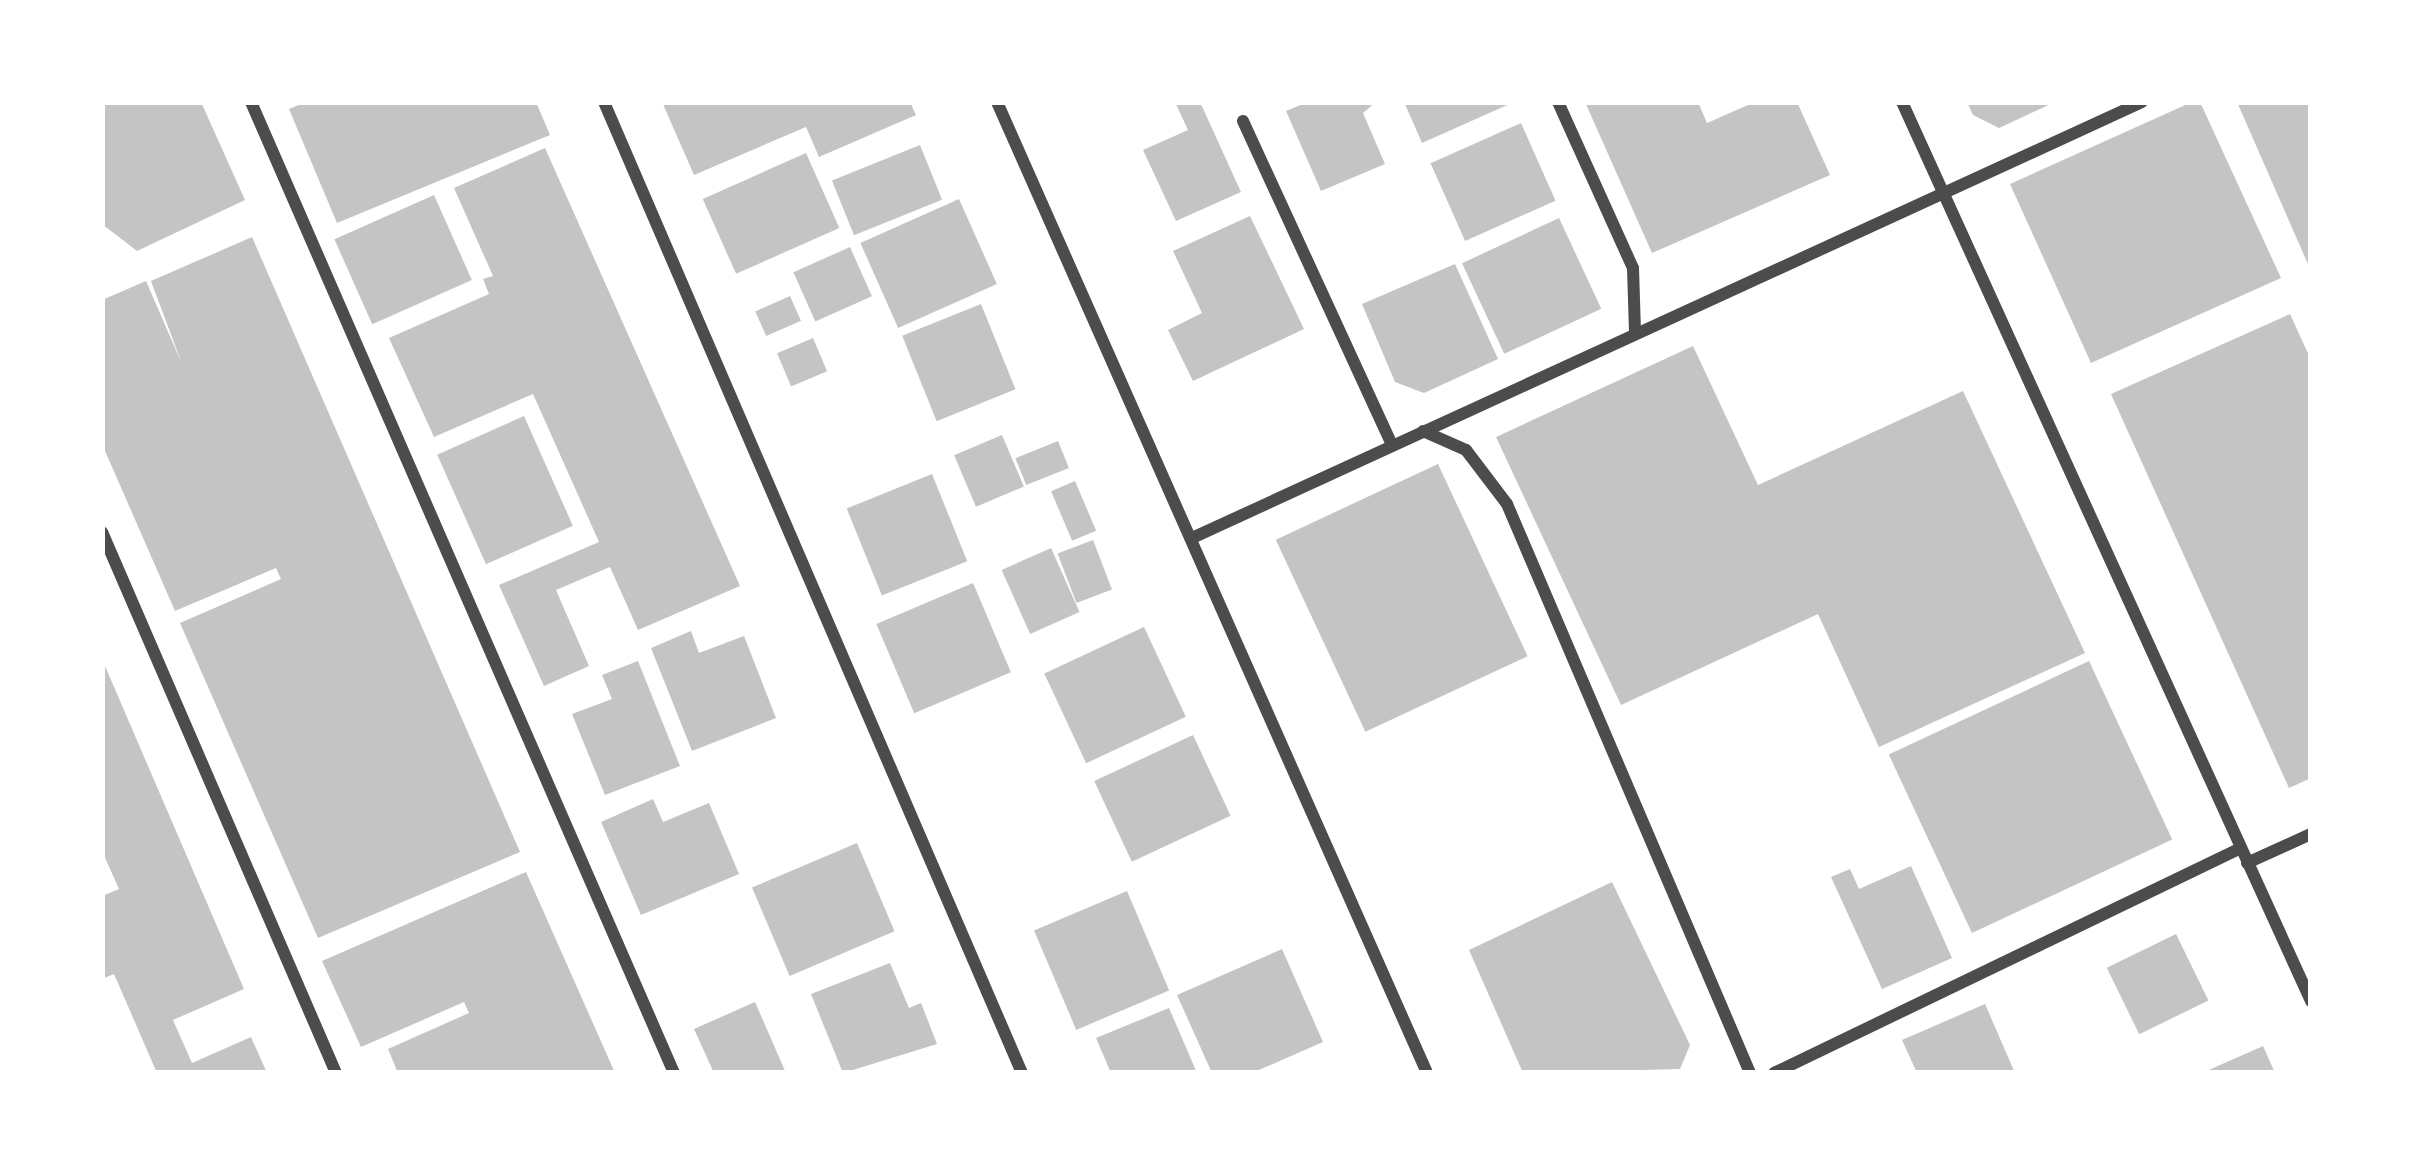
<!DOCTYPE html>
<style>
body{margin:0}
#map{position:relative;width:2413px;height:1175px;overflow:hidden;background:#fff;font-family:"Asap Condensed",sans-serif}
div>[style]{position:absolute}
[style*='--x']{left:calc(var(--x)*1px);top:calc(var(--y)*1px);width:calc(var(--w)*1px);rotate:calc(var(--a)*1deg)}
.building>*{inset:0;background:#c4c4c4;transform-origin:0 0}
.minor>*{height:12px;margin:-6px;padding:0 6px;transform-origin:6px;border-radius:6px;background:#4c4c4c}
span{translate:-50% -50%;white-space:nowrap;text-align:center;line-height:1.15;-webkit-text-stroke:9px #fff;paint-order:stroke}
.frame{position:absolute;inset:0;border:105px solid #fff;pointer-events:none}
</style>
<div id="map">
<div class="building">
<i style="clip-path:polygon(102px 102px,201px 102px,245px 200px,137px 251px,102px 224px)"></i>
<i style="clip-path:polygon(306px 102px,536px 102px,550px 135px,337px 223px,289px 109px)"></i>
<i style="clip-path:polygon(662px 102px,910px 102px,916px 115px,819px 157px,806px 127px,694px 175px)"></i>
<i style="clip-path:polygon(1175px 102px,1200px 102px,1241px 192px,1176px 221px,1143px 150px,1188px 130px)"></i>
<i style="clip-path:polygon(1308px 102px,1376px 102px,1363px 113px,1385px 164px,1321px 191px,1286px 111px)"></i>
<i style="clip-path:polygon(1404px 102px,1514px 102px,1422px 143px)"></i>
<i style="clip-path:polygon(1585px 102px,1698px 102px,1707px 123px,1755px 102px,1797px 102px,1830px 175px,1652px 253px)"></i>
<i style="clip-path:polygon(1967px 102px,2055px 102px,1999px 128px,1973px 115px)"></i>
<i style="clip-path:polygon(2192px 102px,2200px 102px,2281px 278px,2091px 363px,2010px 184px)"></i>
<i style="clip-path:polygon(2237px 102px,2311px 102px,2311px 271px)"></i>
<i style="left:1521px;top:123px;width:85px;height:99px;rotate:66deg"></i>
<i style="left:920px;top:145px;width:59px;height:95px;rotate:68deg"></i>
<i style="clip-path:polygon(545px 148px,740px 586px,638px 630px,610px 567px,556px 590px,589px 666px,544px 686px,499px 585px,599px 542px,533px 394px,434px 437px,389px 338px,489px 294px,483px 279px,493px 276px,454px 188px)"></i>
<i style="left:806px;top:153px;width:82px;height:113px;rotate:66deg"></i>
<i style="left:434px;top:195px;width:93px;height:109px;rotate:66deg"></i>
<i style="left:959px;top:199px;width:93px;height:108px;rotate:66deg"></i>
<i style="clip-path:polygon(1250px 216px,1304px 329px,1193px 381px,1168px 330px,1202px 313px,1173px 251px)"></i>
<i style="left:1559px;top:218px;width:100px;height:107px;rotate:65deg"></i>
<i style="clip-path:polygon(252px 237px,520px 852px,318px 938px,180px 623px,281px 579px,276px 568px,175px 611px,102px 444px,102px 300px,146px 281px,182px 364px,151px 281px)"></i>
<i style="left:850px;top:247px;width:54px;height:62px;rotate:66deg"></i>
<i style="clip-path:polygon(1455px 264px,1498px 359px,1424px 393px,1395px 382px,1362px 304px)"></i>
<i style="left:790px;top:296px;width:27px;height:38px;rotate:66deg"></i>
<i style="left:981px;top:304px;width:92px;height:85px;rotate:68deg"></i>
<i style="clip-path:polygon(2290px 314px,2311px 360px,2311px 778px,2289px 788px,2111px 394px)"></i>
<i style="left:813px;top:338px;width:36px;height:39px;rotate:67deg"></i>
<i style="clip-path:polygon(1693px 346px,1758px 485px,1963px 391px,2085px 653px,1879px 747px,1818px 614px,1621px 705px,1496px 437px)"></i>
<i style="left:524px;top:416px;width:120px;height:95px;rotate:66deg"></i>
<i style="left:1002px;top:435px;width:56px;height:52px;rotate:67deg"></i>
<i style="left:1058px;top:441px;width:29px;height:46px;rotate:68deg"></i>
<i style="left:1438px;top:464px;width:212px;height:179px;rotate:65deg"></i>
<i style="left:932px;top:474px;width:94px;height:92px;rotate:68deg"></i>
<i style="left:1075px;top:481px;width:54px;height:26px;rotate:67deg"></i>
<i style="left:1093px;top:540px;width:53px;height:38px;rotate:69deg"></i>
<i style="left:1051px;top:548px;width:70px;height:54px;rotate:66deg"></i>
<i style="left:973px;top:583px;width:97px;height:105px;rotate:67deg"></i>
<i style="left:1144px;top:627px;width:99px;height:110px;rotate:65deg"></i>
<i style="clip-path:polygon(691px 631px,699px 653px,744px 636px,776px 718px,692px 751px,651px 648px)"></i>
<i style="clip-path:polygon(102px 659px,244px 989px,173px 1020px,192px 1063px,251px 1037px,267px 1073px,157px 1073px,114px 974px,102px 979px,102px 896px,119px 889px,102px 851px)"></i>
<i style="clip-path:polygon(638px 661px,680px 766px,605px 795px,572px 714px,612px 699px,602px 675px)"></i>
<i style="left:2089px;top:661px;width:197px;height:221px;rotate:65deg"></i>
<i style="left:1193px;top:735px;width:89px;height:109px;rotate:65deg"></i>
<i style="clip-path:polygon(653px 799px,663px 822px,709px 803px,739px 874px,641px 915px,601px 822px)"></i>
<i style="left:857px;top:843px;width:96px;height:114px;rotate:67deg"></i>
<i style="clip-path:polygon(1911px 866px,1952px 958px,1882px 989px,1831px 877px,1850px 869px,1859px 889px)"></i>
<i style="clip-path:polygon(526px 872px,615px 1073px,398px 1073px,388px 1049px,469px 1013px,464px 1002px,361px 1047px,322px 961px)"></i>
<i style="clip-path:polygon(1612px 882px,1690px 1045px,1680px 1069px,1523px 1073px,1469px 950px)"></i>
<i style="left:1127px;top:891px;width:108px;height:101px;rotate:67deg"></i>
<i style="left:2176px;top:934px;width:74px;height:77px;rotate:64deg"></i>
<i style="clip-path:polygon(1282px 949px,1323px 1042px,1252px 1073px,1212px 1073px,1177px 995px)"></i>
<i style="clip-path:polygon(890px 963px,909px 1008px,921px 1003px,937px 1044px,843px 1073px,811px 994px)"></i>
<i style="clip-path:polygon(755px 1002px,786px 1073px,714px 1073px,694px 1029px)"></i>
<i style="clip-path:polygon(1985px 1004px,2015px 1073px,1917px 1073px,1902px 1040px)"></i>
<i style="clip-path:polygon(1169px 1008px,1197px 1073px,1111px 1073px,1096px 1038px)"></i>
<i style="clip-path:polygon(2263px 1046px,2275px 1073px,2202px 1073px)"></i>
</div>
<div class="minor">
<i style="--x:251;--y:102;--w:1059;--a:66.46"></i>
<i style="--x:604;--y:102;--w:1057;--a:66.71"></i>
<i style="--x:997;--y:102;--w:1062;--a:66.11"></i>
<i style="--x:1558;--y:102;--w:182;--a:65.7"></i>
<i style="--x:1633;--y:268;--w:65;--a:88.2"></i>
<i style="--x:1902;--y:102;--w:988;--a:65.54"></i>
<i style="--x:1243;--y:121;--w:357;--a:65.3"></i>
<i style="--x:1423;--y:431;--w:47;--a:23.8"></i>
<i style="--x:1466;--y:450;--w:68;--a:52.8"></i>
<i style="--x:1507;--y:504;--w:619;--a:66.87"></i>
<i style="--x:102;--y:532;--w:589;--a:66.61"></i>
<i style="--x:1192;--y:538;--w:1045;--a:-24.65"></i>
<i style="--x:2247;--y:863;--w:70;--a:-24.4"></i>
<i style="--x:1774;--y:1073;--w:518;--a:-25.72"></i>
</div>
<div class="frame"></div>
</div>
